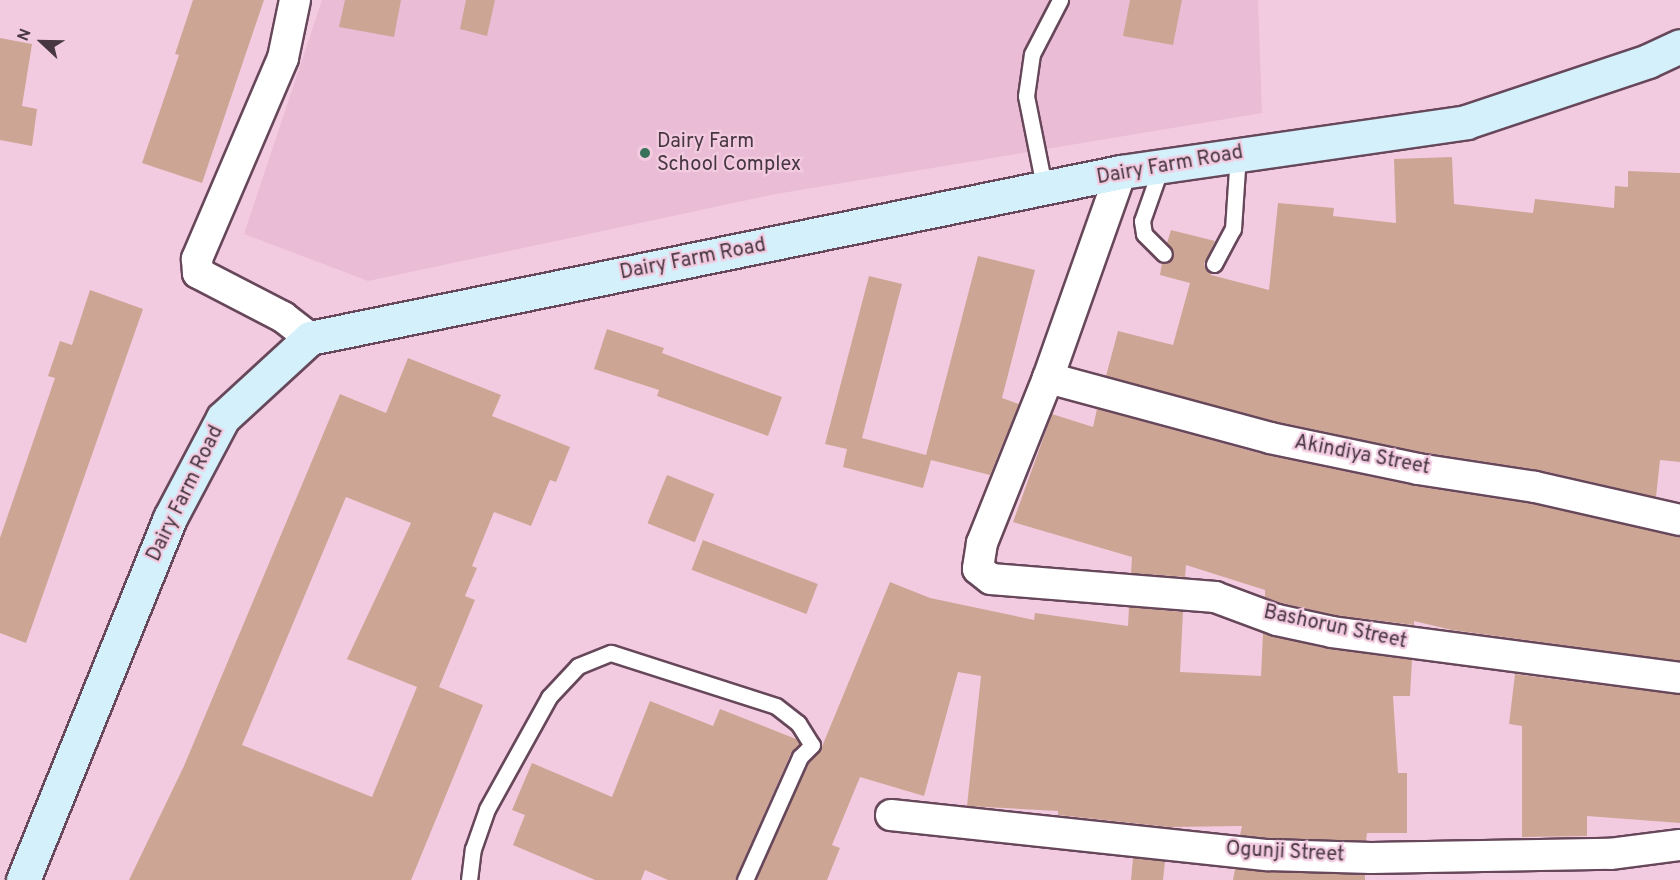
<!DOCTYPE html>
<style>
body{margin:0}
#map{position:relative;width:1680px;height:880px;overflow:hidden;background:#f3cbe1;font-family:Overpass,sans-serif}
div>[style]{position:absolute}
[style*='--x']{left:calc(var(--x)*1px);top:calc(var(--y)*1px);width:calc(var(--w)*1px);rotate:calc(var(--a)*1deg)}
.built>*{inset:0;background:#eabcd6}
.building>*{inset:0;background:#cda594;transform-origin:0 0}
.roads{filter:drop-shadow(2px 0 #67475a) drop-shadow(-2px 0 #67475a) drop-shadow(0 2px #67475a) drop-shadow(0 -2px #67475a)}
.lane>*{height:15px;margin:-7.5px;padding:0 7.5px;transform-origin:7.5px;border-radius:7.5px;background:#fff}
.street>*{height:30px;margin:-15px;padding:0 15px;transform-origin:15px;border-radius:15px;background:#fff}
.secondary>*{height:33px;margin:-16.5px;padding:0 16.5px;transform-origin:16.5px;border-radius:16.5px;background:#d4f1fb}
.dots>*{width:16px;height:16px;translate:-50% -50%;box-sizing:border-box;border:3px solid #f3cbe1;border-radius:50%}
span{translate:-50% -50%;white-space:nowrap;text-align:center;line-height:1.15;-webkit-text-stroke:4.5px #f3cbe1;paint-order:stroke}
.poi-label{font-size:20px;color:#473740}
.left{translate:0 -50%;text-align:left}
.street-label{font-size:20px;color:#473740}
.north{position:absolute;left:12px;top:12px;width:60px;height:60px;-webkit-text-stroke:4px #f3cbe1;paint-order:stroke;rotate:292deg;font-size:16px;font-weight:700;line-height:24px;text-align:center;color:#473740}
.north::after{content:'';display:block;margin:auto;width:21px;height:27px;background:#473740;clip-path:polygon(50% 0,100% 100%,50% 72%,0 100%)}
</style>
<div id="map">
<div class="built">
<i style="clip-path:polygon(322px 0,1258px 0,1262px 113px,776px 194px,368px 281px,244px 234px)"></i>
</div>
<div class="building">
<i style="clip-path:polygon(193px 0,264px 0,202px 183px,142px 163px,179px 55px,175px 54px)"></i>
<i style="clip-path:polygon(345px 0,401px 0,394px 37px,339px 27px)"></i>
<i style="clip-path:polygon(466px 0,495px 0,487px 36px,460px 29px)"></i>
<i style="clip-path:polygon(1130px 0,1182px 0,1173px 45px,1123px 36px)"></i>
<i style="clip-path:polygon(0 38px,32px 44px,22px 106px,37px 109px,32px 146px,0 140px)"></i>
<i style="clip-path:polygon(1452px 157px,1454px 204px,1533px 213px,1535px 199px,1614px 208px,1615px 186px,1628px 187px,1628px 171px,1680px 173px,1680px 462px,1660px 460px,1656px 497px,1539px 470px,1421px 452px,1274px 421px,1106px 376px,1118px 331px,1173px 345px,1190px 283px,1160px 275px,1162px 263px,1173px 256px,1167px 243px,1171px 230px,1215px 241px,1204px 264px,1211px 275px,1269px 290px,1278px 203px,1334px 208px,1333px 216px,1396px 223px,1394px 159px)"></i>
<i style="clip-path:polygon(978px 256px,1035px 270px,1002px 398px,1019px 404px,990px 475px,931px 460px,923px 488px,843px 467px,847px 449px,825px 444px,869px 276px,902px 284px,862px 438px,926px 455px)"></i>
<i style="clip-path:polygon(90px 290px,143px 309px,26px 643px,0 633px,0 538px,55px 378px,48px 376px,60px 341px,72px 345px)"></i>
<i style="clip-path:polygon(607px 329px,664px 348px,662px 353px,782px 397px,768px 436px,657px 396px,659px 390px,594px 369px)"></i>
<i style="clip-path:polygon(evenodd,408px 358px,501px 395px,492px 416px,570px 447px,556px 482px,550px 480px,531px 526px,494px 512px,472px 566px,477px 568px,465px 596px,475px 600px,439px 687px,483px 705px,411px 880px,129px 880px,184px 766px,340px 394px,386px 413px,408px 358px,346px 497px,411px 523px,347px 659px,417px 687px,372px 797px,242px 745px,346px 497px)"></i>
<i style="clip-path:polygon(1097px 409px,1266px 455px,1415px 486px,1532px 504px,1680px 537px,1680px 661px,1452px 630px,1414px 621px,1414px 625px,1335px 615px,1282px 603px,1265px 597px,1265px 590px,1186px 565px,1185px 577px,1131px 573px,1132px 557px,1013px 522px,1052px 414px,1093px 427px)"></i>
<i style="left:667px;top:475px;width:51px;height:52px;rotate:22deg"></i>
<i style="left:703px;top:540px;width:123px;height:32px;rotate:21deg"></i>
<i style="clip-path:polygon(890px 582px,930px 598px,1034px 620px,1035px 613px,1128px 626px,1129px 607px,1183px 612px,1180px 672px,1261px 676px,1263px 633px,1328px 649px,1412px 660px,1410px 696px,1393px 696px,1398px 773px,1407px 773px,1407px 833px,1367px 833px,1366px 841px,1269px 838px,1240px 835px,1242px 826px,1169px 827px,1058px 815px,1058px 811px,967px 806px,981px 676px,958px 672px,924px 796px,860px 777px,832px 845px,840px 848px,827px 880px,756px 880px,808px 763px,821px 749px)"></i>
<i style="clip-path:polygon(1515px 674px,1680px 695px,1680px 823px,1587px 816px,1587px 836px,1522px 837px,1522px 726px,1509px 724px)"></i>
<i style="clip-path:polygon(650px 701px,713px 726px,720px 709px,796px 739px,800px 744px,791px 753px,735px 880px,668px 880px,645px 870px,641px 880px,595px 880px,513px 845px,525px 815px,512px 810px,532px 763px,612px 797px)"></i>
<i style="clip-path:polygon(1133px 858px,1165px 861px,1163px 880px,1131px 880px)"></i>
<i style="clip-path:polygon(1235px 869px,1365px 875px,1365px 880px,1233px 880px)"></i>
</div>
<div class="roads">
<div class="lane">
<i style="--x:1161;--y:167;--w:57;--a:109.4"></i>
<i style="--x:1142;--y:221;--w:13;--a:81"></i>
<i style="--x:1144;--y:234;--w:28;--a:45"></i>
<i style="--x:1045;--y:191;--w:97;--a:-101.3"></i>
<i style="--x:1026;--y:96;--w:42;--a:-81.9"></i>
<i style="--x:1032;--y:54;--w:61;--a:-62.6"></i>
<i style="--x:1214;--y:264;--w:40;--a:-62"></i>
<i style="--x:1233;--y:229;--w:75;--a:-86.2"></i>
<i style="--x:469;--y:880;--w:31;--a:-83"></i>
<i style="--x:473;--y:849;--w:42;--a:-70.7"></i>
<i style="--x:487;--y:809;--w:128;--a:-61"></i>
<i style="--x:549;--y:697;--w:42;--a:-46.9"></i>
<i style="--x:578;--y:666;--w:35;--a:-22"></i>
<i style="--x:611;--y:653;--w:173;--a:17.8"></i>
<i style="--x:776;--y:706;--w:28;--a:38"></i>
<i style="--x:798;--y:723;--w:26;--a:58"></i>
<i style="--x:812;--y:745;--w:17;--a:135"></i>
<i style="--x:800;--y:757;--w:135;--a:114.1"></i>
</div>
<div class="street">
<i style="--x:295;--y:0;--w:59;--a:101.7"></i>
<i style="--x:283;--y:58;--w:219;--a:113.2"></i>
<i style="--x:197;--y:259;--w:14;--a:86"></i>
<i style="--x:198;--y:273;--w:96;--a:27.4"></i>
<i style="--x:283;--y:317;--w:34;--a:38"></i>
<i style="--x:1121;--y:172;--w:219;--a:109.5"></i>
<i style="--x:1048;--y:378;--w:178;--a:111.8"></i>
<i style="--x:982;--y:543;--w:26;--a:99"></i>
<i style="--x:978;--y:569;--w:16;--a:38"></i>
<i style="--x:991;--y:579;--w:225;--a:4.6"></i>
<i style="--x:1215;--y:597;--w:66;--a:20.4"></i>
<i style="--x:1277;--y:620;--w:56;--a:12.3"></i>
<i style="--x:1332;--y:632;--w:351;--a:7.5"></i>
<i style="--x:1048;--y:378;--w:230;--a:15.1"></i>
<i style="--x:1270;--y:438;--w:151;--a:11.8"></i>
<i style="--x:1418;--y:469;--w:118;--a:8.7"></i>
<i style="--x:1535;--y:487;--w:149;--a:12.8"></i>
<i style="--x:891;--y:815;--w:379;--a:6.1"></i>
<i style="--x:1268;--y:855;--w:103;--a:1.7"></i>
<i style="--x:1371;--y:858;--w:239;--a:-1"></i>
<i style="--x:1610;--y:854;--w:71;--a:-7.3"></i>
</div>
<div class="secondary">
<i style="--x:23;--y:880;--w:391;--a:-67.9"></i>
<i style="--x:170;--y:518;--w:113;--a:-62.1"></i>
<i style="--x:223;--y:418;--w:118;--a:-42.6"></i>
<i style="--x:310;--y:338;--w:828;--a:-11.57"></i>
<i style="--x:1121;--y:172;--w:349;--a:-8.2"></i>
<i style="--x:1466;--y:122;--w:192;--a:-18.5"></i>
<i style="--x:1648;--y:61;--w:35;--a:-25"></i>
</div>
</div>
<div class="dots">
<i style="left:645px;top:153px;background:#387159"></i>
</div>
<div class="poi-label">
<span class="left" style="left:657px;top:154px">Dairy Farm<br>School Complex</span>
</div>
<div class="street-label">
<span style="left:1170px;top:166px;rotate:-10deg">Dairy Farm Road</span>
<span style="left:693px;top:260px;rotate:-11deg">Dairy Farm Road</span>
<span style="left:1362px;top:456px;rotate:11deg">Akindiya Street</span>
<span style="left:186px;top:494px;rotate:-64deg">Dairy Farm Road</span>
<span style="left:1335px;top:628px;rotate:12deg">Bashorun Street</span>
<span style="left:1285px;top:853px;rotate:3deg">Ogunji Street</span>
</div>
<div class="north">N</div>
</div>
